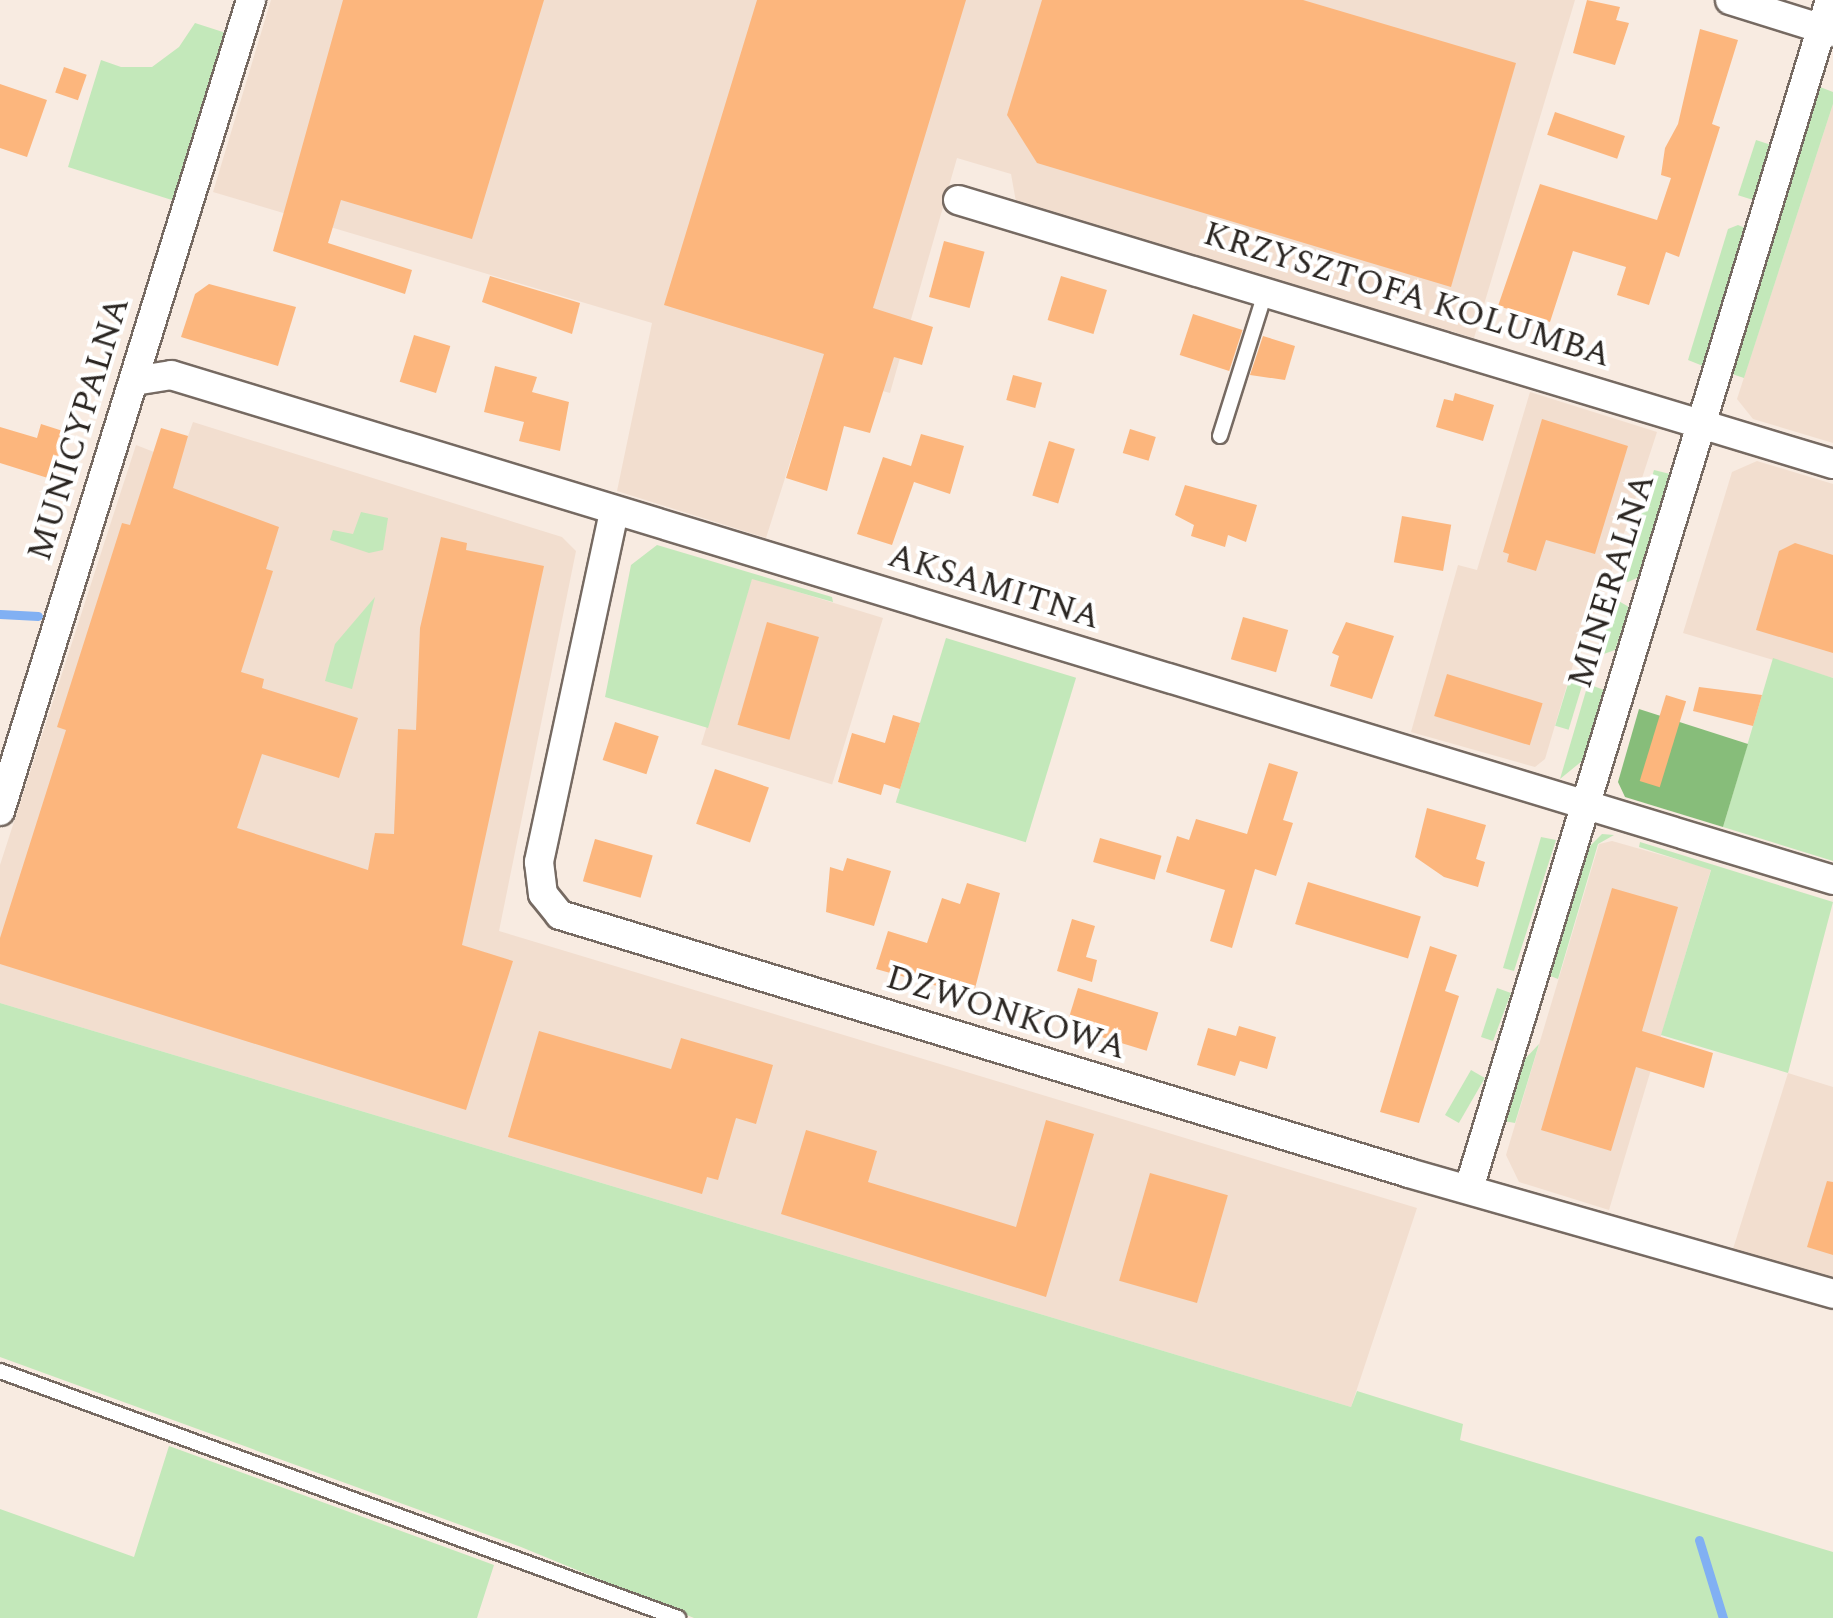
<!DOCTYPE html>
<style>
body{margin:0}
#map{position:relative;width:1833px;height:1618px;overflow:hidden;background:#f8ebe1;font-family:Spectral,serif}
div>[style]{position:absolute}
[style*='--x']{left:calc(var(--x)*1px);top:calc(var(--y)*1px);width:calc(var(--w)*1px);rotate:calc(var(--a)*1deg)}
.built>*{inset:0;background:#f2decf;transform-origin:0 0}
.green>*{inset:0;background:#c3e8ba;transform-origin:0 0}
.forest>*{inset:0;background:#87bd7a}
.stream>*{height:9px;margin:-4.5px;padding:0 4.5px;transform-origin:4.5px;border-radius:4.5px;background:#81b0f3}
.building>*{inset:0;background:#fcb67d;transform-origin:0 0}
.roads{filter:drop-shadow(2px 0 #766a62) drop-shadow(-2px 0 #766a62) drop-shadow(0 2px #766a62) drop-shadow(0 -2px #766a62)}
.service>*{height:14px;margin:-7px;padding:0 7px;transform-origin:7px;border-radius:7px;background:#fff}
.minor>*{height:28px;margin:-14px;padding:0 14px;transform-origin:14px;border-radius:14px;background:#fff}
span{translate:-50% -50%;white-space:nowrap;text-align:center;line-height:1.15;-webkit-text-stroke:8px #fff;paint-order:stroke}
.street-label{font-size:35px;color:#2b2622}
</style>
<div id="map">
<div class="built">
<i style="clip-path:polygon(271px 0,1575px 0,1474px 338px,1016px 202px,1011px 174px,957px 158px,890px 393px,818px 374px,766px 538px,617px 491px,652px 323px,213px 192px)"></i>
<i style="clip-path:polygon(1833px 104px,1833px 443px,1753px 419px,1737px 399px)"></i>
<i style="clip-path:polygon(1530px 392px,1657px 432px,1601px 604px,1583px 631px,1545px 759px,1535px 767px,1411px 732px,1458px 565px,1477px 570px)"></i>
<i style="clip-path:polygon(193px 422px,562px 537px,576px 551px,499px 931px,1417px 1208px,1351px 1407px,0 1003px,0 865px,136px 445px,154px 452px,188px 436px)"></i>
<i style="clip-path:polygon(1757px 461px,1833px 484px,1833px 678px,1683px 633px,1732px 472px)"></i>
<i style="left:752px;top:578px;width:137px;height:174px;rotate:17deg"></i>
<i style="clip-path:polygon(1612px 841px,1711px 869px,1609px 1210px,1519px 1182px,1506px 1155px,1599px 844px)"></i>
<i style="clip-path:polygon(1788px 1073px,1833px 1087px,1833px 1278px,1733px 1249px)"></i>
</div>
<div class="green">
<i style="clip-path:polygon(195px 23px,226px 33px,175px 201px,68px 167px,101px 60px,121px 67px,152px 67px,179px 47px)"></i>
<i style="clip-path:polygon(1820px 87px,1833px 92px,1833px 104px,1744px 378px,1729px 373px)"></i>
<i style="left:1756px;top:140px;width:16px;height:58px;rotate:18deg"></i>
<i style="clip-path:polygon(1738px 225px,1745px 228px,1703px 366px,1688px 360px,1728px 229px)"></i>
<i style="clip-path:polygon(1654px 470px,1670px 474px,1639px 577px,1628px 582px,1621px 580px)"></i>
<i style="clip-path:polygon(361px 512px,388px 518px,383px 550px,369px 553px,330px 540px,333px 530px,353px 534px)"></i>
<i style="clip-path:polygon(657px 545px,832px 597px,833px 602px,752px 579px,708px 728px,605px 697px,631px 565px)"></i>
<i style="clip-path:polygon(375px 597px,352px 689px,325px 681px,335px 644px)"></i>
<i style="clip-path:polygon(1615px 599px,1629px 607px,1615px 650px,1598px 656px)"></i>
<i style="left:946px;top:638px;width:136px;height:172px;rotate:17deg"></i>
<i style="clip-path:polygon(1773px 658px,1833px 678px,1833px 861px,1723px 827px)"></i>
<i style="left:1571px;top:674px;width:14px;height:54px;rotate:17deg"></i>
<i style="clip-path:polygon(1588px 684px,1604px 690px,1582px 761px,1560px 779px)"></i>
<i style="clip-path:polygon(1602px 834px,1614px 835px,1598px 844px,1558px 979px,1548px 975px,1586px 850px)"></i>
<i style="clip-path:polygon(1541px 837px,1556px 840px,1514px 971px,1503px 968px)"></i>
<i style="clip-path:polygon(1640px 842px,1833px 902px,1788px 1073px,1661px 1035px,1711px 870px,1639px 847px)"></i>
<i style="clip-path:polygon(1497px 988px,1511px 993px,1493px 1041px,1481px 1037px)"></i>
<i style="clip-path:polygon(0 1003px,1351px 1407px,1357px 1391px,1463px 1424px,1460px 1440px,1833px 1552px,1833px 1618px,694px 1618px,521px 1547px,0 1357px)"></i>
<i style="clip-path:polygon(1539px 1044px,1515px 1123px,1504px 1121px,1522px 1062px)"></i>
<i style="left:1471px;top:1070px;width:16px;height:52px;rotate:30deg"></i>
<i style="clip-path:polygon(169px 1446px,494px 1565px,477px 1618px,0 1618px,0 1509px,134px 1557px)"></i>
</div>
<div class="forest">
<i style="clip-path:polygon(1639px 709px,1748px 744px,1723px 827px,1625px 797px,1618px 782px)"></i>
</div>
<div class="stream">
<i style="--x:0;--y:614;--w:38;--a:3"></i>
<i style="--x:1699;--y:1540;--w:82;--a:72.9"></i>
</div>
<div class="building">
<i style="clip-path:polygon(343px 0,544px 0,472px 239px,341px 200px,328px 243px,412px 270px,405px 294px,273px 251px)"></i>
<i style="clip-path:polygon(757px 0,966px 0,873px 308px,933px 327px,922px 365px,894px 357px,870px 433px,844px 426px,827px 491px,786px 478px,824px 354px,664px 305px)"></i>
<i style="clip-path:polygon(1042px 0,1303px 0,1516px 63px,1451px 287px,1037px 163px,1007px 115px)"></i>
<i style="clip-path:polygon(1587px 0,1620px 7px,1616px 20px,1629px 23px,1615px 65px,1573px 53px)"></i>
<i style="clip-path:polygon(1700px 29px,1738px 40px,1712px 124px,1720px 127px,1679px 257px,1666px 252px,1649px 305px,1617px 295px,1626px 267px,1573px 251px,1550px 322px,1498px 306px,1540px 184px,1657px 220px,1671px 178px,1661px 175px,1665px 148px,1678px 124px)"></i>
<i style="left:64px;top:67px;width:24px;height:27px;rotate:19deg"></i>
<i style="clip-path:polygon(0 84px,47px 100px,27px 157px,0 148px)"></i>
<i style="left:1555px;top:112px;width:74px;height:24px;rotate:19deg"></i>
<i style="left:944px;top:241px;width:42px;height:58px;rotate:15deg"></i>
<i style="clip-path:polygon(490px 276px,580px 303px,572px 334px,482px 302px)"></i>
<i style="left:1061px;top:276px;width:48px;height:46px;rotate:17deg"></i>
<i style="clip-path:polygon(209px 284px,296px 307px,278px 366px,181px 337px,195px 294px)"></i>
<i style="left:1193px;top:314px;width:52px;height:43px;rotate:18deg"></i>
<i style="left:414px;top:335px;width:38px;height:49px;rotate:17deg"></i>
<i style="clip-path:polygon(1263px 336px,1295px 346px,1285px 380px,1250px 375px)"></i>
<i style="clip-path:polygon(495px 366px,537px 377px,532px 392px,569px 402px,560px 451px,519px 441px,524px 422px,484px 412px)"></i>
<i style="left:1013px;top:375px;width:30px;height:26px;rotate:15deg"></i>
<i style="clip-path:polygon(1455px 393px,1494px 405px,1483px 441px,1436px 427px,1444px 399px,1453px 401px)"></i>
<i style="clip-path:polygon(1542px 419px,1628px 446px,1595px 554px,1546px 540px,1536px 571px,1507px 562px,1509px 554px,1503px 552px)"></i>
<i style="clip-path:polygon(41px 424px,66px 432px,51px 479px,0 463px,0 427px,37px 438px)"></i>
<i style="clip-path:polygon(161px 428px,188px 436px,173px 488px,279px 527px,266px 569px,273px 571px,241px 672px,264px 679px,262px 688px,358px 718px,339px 778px,262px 754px,237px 828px,368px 870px,375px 833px,394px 834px,398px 729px,416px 730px,420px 628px,441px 537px,467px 543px,466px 550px,544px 566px,462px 945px,513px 961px,466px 1110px,0 964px,0 938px,66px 730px,57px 727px,122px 523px,130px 525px)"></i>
<i style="left:1130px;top:429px;width:27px;height:25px;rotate:17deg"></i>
<i style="clip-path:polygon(921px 434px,964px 446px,950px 494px,914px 482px,892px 545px,857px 534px,883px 457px,911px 466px)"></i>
<i style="left:1049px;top:441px;width:27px;height:57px;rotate:17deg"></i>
<i style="clip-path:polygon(1185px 485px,1257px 505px,1246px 542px,1228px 535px,1225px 547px,1191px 536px,1194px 525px,1175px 515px)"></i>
<i style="left:1402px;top:516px;width:50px;height:47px;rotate:10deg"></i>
<i style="clip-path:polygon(1795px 543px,1833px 555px,1833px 653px,1756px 630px,1779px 551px)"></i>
<i style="left:1243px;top:617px;width:47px;height:44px;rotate:16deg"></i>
<i style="left:767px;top:622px;width:54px;height:107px;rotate:16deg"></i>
<i style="clip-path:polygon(1346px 622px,1394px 636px,1372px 699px,1330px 686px,1339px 656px,1332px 653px)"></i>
<i style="left:1447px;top:674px;width:100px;height:44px;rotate:17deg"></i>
<i style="clip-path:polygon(1699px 687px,1762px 695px,1753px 726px,1693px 711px)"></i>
<i style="left:1666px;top:695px;width:21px;height:90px;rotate:17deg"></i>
<i style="clip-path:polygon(893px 715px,920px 723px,900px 789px,884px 784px,881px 795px,838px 782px,852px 733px,885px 743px)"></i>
<i style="left:615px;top:722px;width:46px;height:40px;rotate:18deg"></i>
<i style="clip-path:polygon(1269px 763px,1298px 772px,1283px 820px,1293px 823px,1276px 876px,1255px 869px,1232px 948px,1210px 941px,1225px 890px,1166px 872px,1177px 836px,1189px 840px,1196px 819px,1247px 834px)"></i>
<i style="left:715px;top:769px;width:57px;height:58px;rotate:19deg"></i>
<i style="clip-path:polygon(1427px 808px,1486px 825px,1476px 859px,1485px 862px,1478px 887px,1444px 877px,1415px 857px)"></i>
<i style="left:1100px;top:838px;width:64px;height:25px;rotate:16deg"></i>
<i style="left:595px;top:839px;width:60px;height:44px;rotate:16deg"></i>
<i style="clip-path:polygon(847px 858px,891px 871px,874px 926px,826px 912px,830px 867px,843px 871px)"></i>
<i style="left:1308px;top:882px;width:118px;height:44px;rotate:17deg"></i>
<i style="clip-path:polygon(967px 883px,1000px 893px,973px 996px,876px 969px,888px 931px,927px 943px,942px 898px,960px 904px)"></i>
<i style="clip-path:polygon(1612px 888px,1678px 907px,1642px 1031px,1713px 1053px,1704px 1088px,1636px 1067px,1611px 1151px,1541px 1130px)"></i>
<i style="clip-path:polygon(1072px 919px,1095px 926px,1086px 957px,1097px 960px,1092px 982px,1057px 971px)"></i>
<i style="clip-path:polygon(1430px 946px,1457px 955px,1445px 991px,1459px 996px,1419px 1123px,1380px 1112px)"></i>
<i style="left:1078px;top:988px;width:84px;height:40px;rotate:17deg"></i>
<i style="clip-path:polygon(1239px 1026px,1276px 1037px,1267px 1069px,1240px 1061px,1235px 1076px,1197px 1065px,1208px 1028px,1236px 1036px)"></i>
<i style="clip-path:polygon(539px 1031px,671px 1069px,681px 1038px,773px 1065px,756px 1124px,736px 1118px,718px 1180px,707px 1177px,702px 1194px,508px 1137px)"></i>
<i style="clip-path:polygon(1046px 1120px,1094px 1134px,1046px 1297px,781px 1214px,806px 1130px,877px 1151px,868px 1182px,1016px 1227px)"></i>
<i style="left:1150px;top:1173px;width:81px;height:112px;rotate:16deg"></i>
<i style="clip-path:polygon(1827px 1181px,1833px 1182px,1833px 1255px,1807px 1247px)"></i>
</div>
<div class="roads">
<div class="service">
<i style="--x:1220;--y:436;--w:150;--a:-72.5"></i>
<i style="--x:0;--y:1371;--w:722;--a:20.02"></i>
</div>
<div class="minor">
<i style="--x:1730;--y:0;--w:108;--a:17.3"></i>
<i style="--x:958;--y:200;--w:914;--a:16.79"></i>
<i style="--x:134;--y:381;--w:37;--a:-9"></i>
<i style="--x:171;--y:375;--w:1737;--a:16.9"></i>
<i style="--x:614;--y:512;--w:358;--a:102.1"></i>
<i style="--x:539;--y:862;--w:32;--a:83"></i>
<i style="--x:543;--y:894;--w:27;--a:51"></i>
<i style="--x:560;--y:915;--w:887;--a:16.9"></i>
<i style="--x:1409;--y:1173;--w:441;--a:15.9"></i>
<i style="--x:0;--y:811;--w:849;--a:-72.8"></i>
<i style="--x:1470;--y:1185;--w:1238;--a:-73.1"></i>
</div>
</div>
<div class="street-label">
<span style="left:1407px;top:295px;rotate:17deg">KRZYSZTOFA KOLUMBA</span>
<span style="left:79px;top:429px;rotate:-73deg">MUNICYPALNA</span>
<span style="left:1612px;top:581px;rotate:-73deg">MINERALNA</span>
<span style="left:994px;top:587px;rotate:17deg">AKSAMITNA</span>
<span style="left:1006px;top:1013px;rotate:17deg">DZWONKOWA</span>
</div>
</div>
